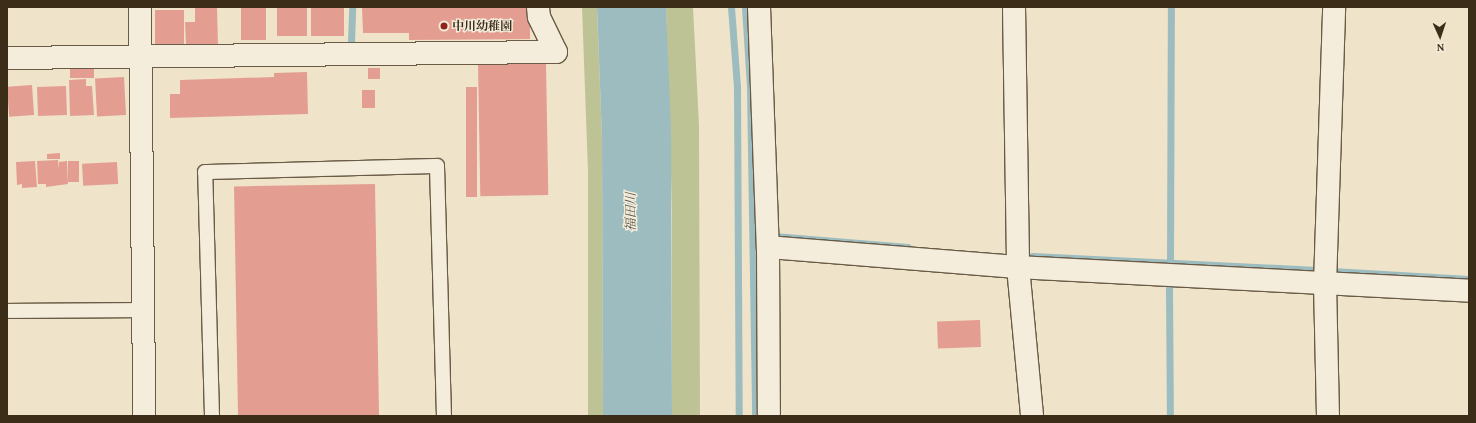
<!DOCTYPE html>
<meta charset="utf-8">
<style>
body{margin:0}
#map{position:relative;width:1476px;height:423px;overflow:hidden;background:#efe4c9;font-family:"Gentium Book Plus","Noto Serif JP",serif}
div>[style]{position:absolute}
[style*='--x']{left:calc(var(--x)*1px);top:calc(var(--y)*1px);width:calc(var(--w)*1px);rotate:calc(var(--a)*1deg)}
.green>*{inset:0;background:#bdc394}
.water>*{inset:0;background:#9dbcbf}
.stream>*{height:7px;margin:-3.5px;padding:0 3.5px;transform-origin:3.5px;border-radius:3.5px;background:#9dbcbf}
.building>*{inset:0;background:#e49e91;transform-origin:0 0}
.roads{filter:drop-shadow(1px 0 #695b45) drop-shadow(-1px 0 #695b45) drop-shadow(0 1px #695b45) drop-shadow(0 -1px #695b45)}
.service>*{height:14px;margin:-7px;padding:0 7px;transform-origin:7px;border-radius:7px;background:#f5eddc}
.minor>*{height:22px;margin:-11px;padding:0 11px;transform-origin:11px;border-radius:11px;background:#f5eddc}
.dots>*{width:11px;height:11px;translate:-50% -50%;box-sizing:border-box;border:2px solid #f5eddc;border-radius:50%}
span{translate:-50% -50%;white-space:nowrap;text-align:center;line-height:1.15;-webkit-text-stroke:3px #f5eddc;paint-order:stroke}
.poi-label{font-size:12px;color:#3c2d19;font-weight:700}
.left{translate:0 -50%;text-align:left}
.water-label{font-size:13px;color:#545142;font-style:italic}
.frame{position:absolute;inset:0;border:8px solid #3c2d19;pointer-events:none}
.north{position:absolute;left:1420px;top:16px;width:40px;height:40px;-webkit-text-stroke:3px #f5eddc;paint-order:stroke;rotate:177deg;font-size:11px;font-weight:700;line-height:16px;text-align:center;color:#3c2d19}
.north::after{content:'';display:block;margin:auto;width:14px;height:18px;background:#3c2d19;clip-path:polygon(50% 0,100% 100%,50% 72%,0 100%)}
</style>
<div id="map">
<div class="green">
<i style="clip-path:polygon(582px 7px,597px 7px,597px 10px,602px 138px,603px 416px,588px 416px,588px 172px)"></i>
<i style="clip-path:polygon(666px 7px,693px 7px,699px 125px,700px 416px,672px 416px,672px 209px)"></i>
</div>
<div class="water">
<i style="clip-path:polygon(597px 7px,666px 7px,671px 128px,672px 416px,603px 416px,602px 138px)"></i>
</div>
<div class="stream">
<i style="--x:731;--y:7;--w:79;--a:85.7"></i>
<i style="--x:737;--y:86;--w:330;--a:89.7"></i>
<i style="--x:745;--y:7;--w:80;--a:86.4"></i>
<i style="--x:750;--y:87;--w:329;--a:89.1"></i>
<i style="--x:351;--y:43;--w:36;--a:-88"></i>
<i style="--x:774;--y:236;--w:134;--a:4.7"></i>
<i style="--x:1032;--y:256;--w:285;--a:2.8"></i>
<i style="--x:1170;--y:263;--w:256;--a:-89.8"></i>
<i style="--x:1332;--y:271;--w:137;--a:3.3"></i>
<i style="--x:1169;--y:287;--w:129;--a:89.6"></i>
</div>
<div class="building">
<i style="clip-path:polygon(195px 7px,217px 7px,218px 46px,186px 46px,185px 22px,195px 22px)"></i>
<i style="left:241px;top:7px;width:25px;height:33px"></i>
<i style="left:277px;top:7px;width:30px;height:29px"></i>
<i style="left:311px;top:7px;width:33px;height:29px"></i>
<i style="clip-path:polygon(362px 7px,530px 7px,530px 39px,409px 40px,409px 33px,363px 33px)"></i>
<i style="left:155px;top:10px;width:29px;height:36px"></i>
<i style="left:546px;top:63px;width:132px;height:68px;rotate:89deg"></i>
<i style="left:94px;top:65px;width:13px;height:24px;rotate:90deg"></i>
<i style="left:368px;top:68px;width:12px;height:11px"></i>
<i style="clip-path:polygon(307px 72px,308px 114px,170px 118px,170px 94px,180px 94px,180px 80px,274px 77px,274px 73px)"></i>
<i style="left:124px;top:77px;width:38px;height:29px;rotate:87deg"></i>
<i style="clip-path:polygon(86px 79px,86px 86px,92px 86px,94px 115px,70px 116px,69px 80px)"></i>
<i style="left:32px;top:85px;width:30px;height:25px;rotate:86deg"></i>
<i style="left:66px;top:86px;width:29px;height:29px;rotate:88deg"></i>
<i style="left:466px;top:87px;width:11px;height:110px"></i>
<i style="left:362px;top:90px;width:13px;height:18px"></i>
<i style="clip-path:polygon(60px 153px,60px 159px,47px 159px,47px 154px)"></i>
<i style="clip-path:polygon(58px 160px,59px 170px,59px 162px,67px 161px,68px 184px,46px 187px,46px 184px,38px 184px,37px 161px)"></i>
<i style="clip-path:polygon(35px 161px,37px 187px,22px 188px,22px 184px,17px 185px,16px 162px)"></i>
<i style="left:68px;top:161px;width:11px;height:21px"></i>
<i style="left:117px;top:162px;width:22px;height:35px;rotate:87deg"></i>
<i style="left:375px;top:184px;width:232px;height:141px;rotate:89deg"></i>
<i style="left:980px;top:320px;width:27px;height:43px;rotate:88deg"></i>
</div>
<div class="roads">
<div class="service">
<i style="--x:7;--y:311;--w:136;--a:-0.4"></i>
<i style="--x:212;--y:416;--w:244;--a:-91.6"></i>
<i style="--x:205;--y:172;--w:232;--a:-1.5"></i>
<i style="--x:437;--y:166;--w:250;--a:88.4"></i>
</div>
<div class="minor">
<i style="--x:140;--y:7;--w:409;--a:89.4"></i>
<i style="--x:759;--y:7;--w:240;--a:87.9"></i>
<i style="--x:768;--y:247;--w:169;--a:89.7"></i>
<i style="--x:1014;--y:7;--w:260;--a:89.1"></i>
<i style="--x:1018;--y:267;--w:150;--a:84.6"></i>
<i style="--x:7;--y:58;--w:549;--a:-0.63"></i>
<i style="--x:556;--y:52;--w:39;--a:-116"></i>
<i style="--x:539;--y:17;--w:10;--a:-96"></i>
<i style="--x:768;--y:247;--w:251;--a:4.6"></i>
<i style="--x:1018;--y:267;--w:452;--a:3"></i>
<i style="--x:1328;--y:416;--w:132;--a:-91.3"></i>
<i style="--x:1325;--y:284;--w:277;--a:-88.1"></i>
</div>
</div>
<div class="dots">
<i style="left:444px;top:26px;background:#8f2418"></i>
</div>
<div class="poi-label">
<span class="left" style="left:452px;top:26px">中川幼稚園</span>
</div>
<div class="water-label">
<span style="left:631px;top:212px;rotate:-90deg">福田川</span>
</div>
<div class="frame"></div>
<div class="north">N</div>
</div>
